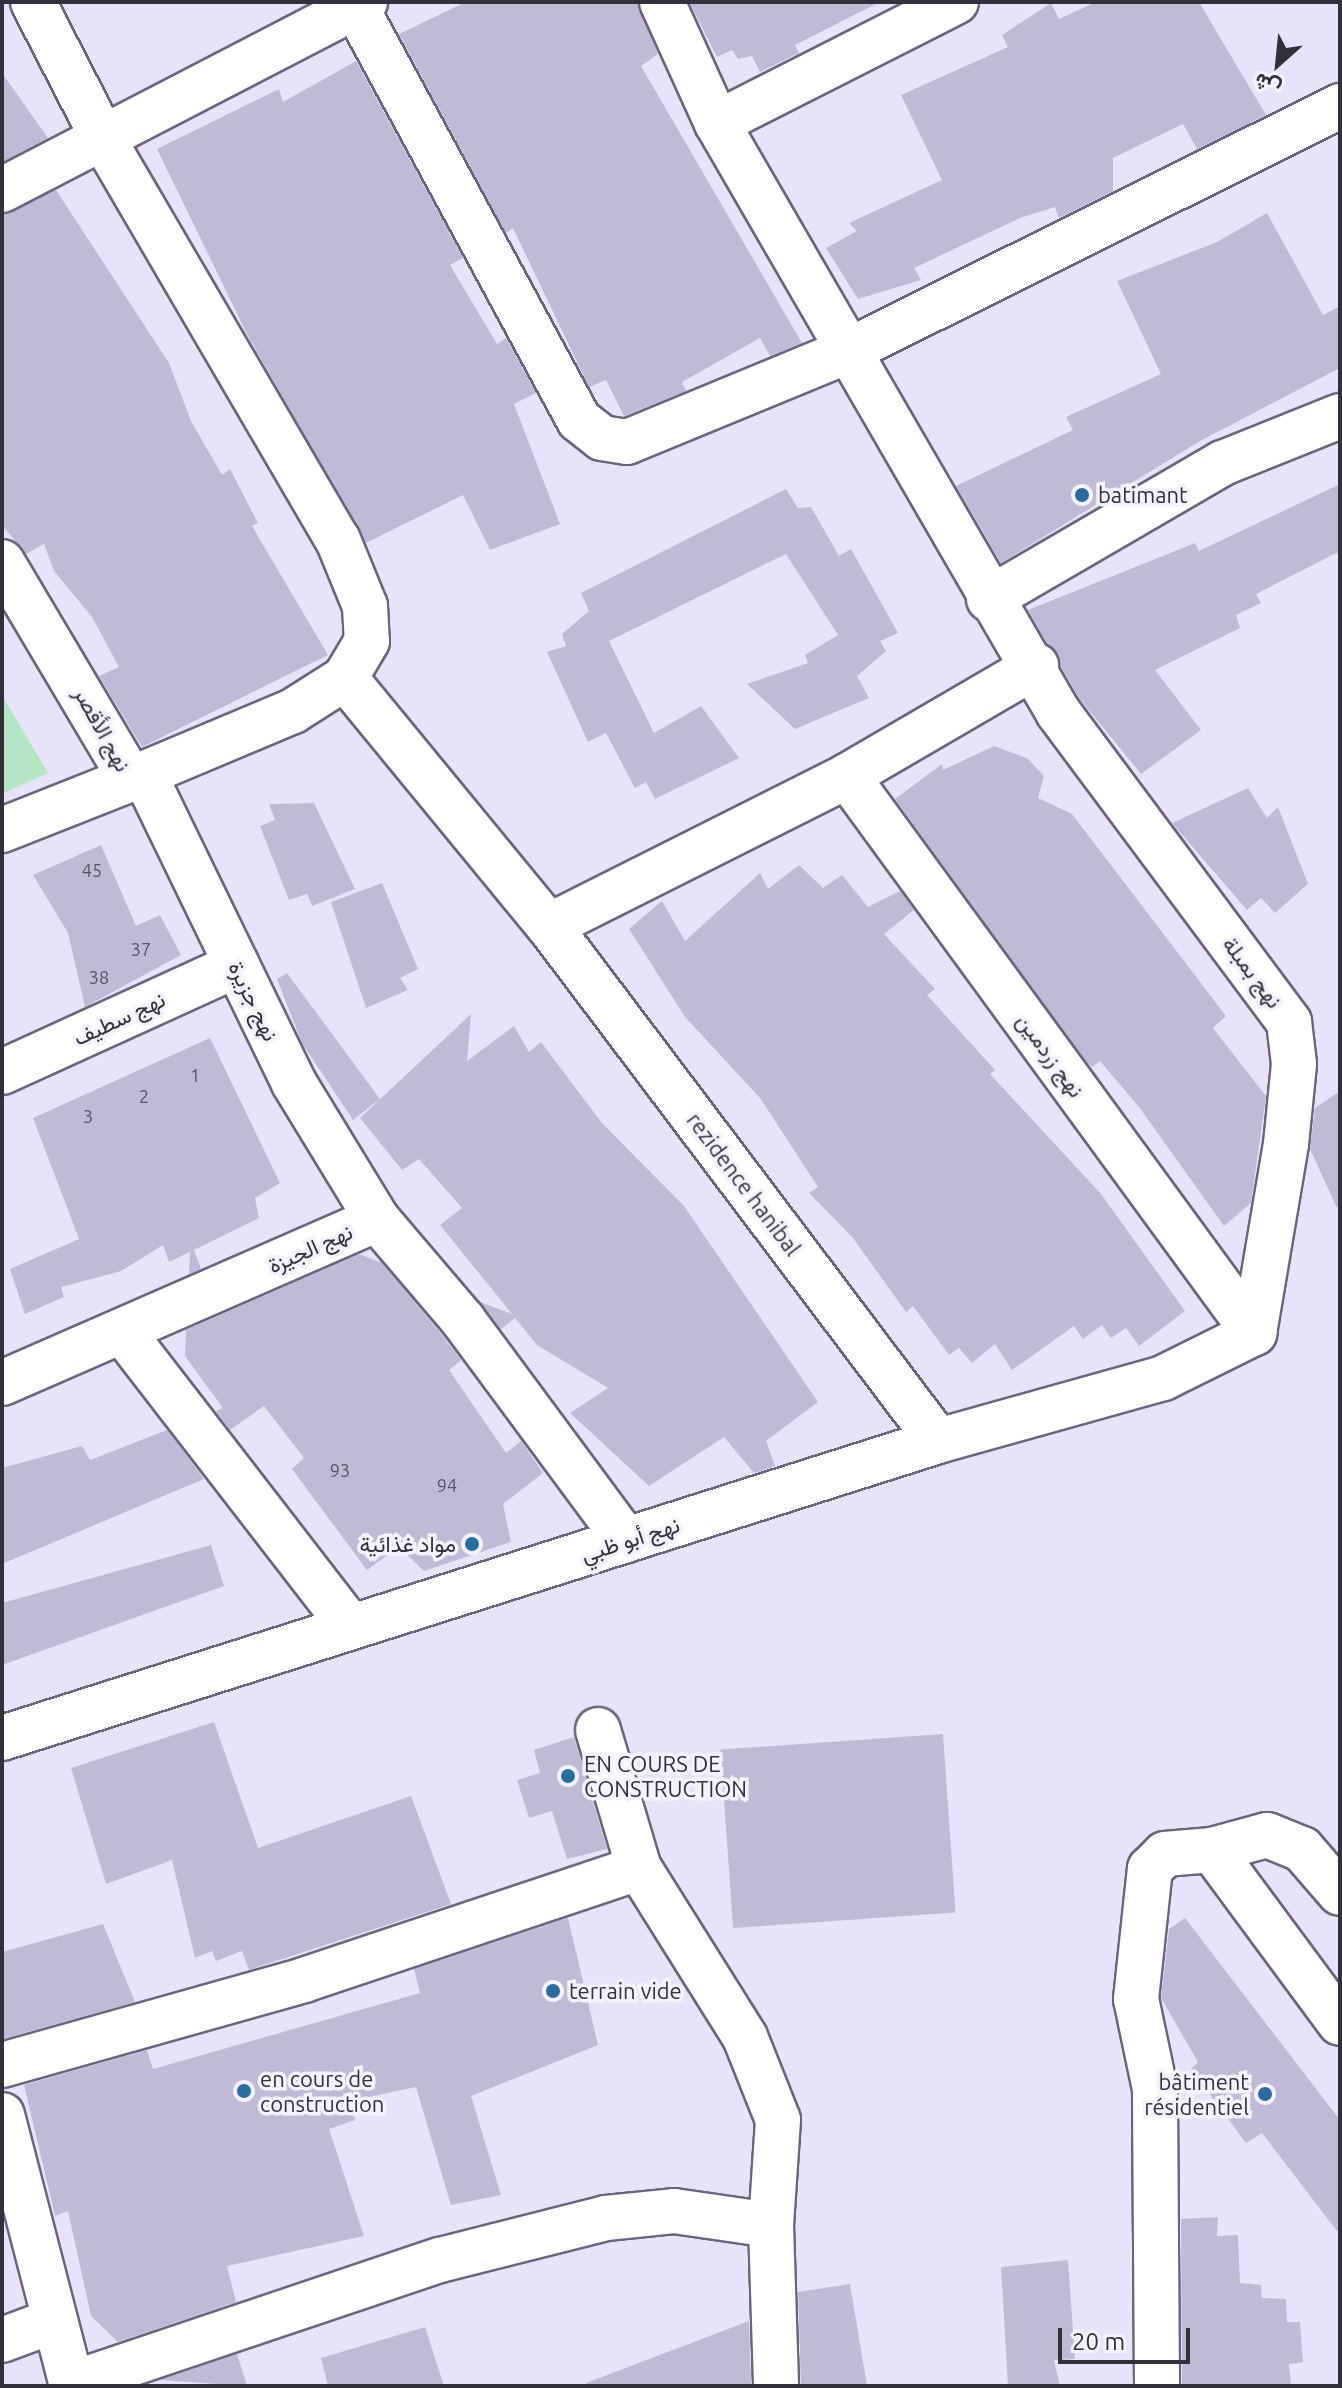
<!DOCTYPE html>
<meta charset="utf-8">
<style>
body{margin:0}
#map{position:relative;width:1342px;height:2388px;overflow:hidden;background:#e9e3fa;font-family:Ubuntu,Vazirmatn,sans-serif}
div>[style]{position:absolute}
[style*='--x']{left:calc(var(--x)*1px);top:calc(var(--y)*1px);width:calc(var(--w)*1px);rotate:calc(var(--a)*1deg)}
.green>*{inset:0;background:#b4e6c4}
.building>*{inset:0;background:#c1bad7;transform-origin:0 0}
.roads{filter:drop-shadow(2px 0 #6b647d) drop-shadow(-2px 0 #6b647d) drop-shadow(0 2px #6b647d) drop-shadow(0 -2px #6b647d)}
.minor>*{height:44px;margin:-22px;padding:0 22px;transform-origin:22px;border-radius:22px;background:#fff}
.dots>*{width:22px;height:22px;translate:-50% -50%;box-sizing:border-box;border:4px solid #f5f2fe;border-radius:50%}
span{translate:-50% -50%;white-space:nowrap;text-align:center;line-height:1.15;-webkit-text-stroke:7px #f5f2fe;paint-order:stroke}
.number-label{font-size:18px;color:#565262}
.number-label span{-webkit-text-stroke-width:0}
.poi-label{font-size:22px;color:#33303b}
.left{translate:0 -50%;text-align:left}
.right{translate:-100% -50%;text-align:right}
.street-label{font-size:22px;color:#33303b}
.frame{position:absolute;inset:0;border:4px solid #33303b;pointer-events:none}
.north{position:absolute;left:1238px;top:24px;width:80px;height:80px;-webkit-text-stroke:6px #f5f2fe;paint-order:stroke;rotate:207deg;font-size:22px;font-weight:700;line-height:32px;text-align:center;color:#33303b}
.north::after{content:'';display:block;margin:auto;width:28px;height:36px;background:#33303b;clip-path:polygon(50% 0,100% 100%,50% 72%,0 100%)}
.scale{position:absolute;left:1058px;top:2328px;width:132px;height:36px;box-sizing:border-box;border:4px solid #33303b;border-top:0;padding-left:10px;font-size:24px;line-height:28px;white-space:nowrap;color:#33303b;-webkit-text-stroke:6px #f5f2fe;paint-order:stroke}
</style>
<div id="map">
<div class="green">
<i style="clip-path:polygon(2px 695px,48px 773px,2px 794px)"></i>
</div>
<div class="building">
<i style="clip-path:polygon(466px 2px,637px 2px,658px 54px,641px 66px,802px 343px,770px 356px,760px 338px,682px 382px,686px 391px,624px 416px,606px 380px,589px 387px,513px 228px,506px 233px,399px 34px)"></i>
<i style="clip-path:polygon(689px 2px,880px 2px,795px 45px,799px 53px,760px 72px,752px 56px,738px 59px,732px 50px,717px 57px)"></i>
<i style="clip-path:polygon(1096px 2px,1199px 2px,1266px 115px,1197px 149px,1183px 124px,1113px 158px,1113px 191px,1059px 218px,1055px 207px,1020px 218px,914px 268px,921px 280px,858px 299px,826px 248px,857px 231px,849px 223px,942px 180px,901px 95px,1008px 47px,1002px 35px,1051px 3px,1059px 19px)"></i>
<i style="clip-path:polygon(356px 61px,463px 258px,450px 265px,497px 344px,506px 338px,536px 393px,514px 404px,560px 524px,490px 550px,463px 495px,366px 543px,248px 336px,157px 149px,279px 89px,283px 102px)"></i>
<i style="clip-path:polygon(2px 73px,48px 138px,2px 162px)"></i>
<i style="clip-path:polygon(56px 190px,169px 363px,191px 421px,222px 475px,230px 469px,258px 523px,252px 526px,328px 655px,142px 747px,99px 676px,119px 667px,92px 617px,54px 571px,44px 544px,26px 554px,2px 525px,2px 215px)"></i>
<i style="clip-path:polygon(1267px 213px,1323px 315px,1340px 306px,1340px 368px,1200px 441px,1001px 563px,956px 486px,1073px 430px,1066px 417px,1161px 374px,1117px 281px,1217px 242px)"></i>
<i style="clip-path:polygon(1340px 484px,1340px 551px,1256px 594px,1261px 603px,1236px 615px,1240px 628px,1155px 670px,1201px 730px,1141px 774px,1079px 698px,1028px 610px,1195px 543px,1199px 551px)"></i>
<i style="clip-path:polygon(786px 489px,798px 508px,811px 507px,839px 556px,851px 549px,898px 633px,880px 641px,886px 651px,857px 676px,869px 698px,795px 729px,747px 684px,808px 663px,805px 655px,838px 635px,786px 554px,609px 641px,654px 733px,701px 706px,739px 758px,655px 799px,646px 782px,635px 788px,606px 733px,588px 742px,547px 652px,566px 646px,562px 634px,589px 611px,581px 593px)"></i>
<i style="clip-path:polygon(994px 746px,1027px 758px,1044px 776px,1038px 798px,1072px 814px,1226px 1016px,1213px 1028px,1266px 1096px,1251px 1203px,1224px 1226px,1139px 1107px,1100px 1061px,1092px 1067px,1084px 1059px,895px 799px,942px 764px,943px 770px)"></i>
<i style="clip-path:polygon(1248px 788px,1267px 818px,1278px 807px,1308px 884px,1275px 913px,1261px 898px,1247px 910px,1172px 823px)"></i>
<i style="clip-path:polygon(314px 803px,355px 889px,312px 906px,307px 894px,289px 900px,260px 826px,275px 820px,269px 804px)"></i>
<i style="clip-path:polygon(101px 845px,136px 926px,160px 915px,181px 955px,85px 1007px,68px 933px,33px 875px)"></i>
<i style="clip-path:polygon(799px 865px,823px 888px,842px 875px,868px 907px,900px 891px,914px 910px,884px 934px,935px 989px,927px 995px,995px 1070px,990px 1074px,1101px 1194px,1185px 1311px,1139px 1346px,1126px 1328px,1111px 1338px,1102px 1325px,1083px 1339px,1074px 1326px,1012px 1370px,995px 1344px,972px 1363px,959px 1348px,949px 1355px,913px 1306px,906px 1312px,853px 1238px,809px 1193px,818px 1187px,760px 1098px,685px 1017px,629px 929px,662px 901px,685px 941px,760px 873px,768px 889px)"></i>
<i style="clip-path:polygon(382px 883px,418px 969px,400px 978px,408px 990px,366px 1008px,331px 902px)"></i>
<i style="clip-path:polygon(287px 973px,380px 1099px,353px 1120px,302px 1043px,277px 979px)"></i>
<i style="clip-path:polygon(471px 1014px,467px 1061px,514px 1026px,529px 1052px,541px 1042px,602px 1123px,684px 1206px,818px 1402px,766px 1441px,775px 1466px,754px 1473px,724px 1437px,649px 1486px,570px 1413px,608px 1388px,537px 1345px,515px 1318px,501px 1329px,480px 1302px,512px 1314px,440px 1225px,462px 1208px,419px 1159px,402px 1170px,360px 1118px)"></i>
<i style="clip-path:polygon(210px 1038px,280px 1183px,255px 1198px,259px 1218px,194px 1250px,201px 1269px,189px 1274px,190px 1252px,169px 1262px,163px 1245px,121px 1271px,61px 1287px,64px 1297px,25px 1314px,10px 1269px,79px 1239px,33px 1118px)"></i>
<i style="clip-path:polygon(1340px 1091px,1340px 1208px,1337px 1208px,1310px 1149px,1315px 1108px)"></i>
<i style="clip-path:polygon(359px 1254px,382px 1263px,443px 1336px,461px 1360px,449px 1370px,506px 1453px,521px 1441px,543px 1473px,503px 1504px,511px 1542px,424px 1571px,399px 1547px,367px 1570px,292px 1469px,304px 1458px,264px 1406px,230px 1430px,216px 1411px,223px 1408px,185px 1356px,186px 1330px)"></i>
<i style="clip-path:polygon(167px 1430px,204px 1479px,2px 1564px,2px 1468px,82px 1446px,90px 1460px)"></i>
<i style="clip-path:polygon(211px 1545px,224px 1586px,2px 1665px,2px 1603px)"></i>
<i style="clip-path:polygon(214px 1722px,258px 1848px,411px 1796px,451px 1904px,249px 1970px,242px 1951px,216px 1961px,212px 1951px,195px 1958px,172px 1860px,106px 1884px,71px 1768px)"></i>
<i style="left:943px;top:1734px;width:179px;height:223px;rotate:86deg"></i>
<i style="clip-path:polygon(574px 1737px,607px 1849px,567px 1859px,552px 1811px,529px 1818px,517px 1780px,540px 1773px,534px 1750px)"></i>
<i style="clip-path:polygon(568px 1918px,598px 2045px,471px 2096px,501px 2195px,451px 2205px,416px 2087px,350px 2101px,355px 2120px,329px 2129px,364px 2236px,227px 2266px,236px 2302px,118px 2342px,91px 2316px,68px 2211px,55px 2216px,24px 2085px,147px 2050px,153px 2069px,420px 1993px,414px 1969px)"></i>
<i style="clip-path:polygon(1185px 1918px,1340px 2120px,1340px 2235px,1262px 2133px,1246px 2143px,1191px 2069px,1198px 2062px,1161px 1998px,1169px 1929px)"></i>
<i style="clip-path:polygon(103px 1924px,135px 2002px,2px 2039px,2px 1952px)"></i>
<i style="clip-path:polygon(1218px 2217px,1217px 2236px,1238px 2235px,1240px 2283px,1261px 2285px,1262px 2298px,1286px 2299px,1287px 2322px,1300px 2322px,1303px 2362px,1289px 2364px,1291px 2386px,1182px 2386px,1181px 2219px)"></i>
<i style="clip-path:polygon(1068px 2260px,1075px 2359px,1054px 2360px,1060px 2386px,1008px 2386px,1001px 2267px)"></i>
<i style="clip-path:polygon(850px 2284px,867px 2386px,801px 2386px,798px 2292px)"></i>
<i style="clip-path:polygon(749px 2321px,751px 2386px,587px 2386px,586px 2383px)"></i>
<i style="clip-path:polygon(425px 2327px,444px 2386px,328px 2386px,321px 2358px)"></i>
<i style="clip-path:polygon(237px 2354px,247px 2386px,160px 2380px)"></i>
</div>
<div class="roads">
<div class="minor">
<i style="--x:33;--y:2;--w:157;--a:62.8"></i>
<i style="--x:105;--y:142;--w:461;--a:59.7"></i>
<i style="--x:338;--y:540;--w:71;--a:67.8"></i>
<i style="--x:365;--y:606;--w:35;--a:87"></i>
<i style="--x:367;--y:641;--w:43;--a:120.7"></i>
<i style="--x:345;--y:678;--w:62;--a:147.6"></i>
<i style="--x:293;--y:711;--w:176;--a:157.2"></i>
<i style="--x:353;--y:2;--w:475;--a:61.6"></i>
<i style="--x:579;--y:420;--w:29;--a:38"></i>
<i style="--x:602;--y:438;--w:25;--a:9"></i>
<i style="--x:627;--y:442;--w:239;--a:-22.4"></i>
<i style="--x:848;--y:351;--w:550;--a:-26.47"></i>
<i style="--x:662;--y:2;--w:133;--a:65.6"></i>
<i style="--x:717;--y:123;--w:681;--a:59.93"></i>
<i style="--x:1058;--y:712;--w:387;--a:53.3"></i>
<i style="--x:1289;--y:1022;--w:42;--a:83.2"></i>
<i style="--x:1294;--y:1064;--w:80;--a:95.7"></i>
<i style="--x:1286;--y:1144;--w:192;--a:99.6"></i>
<i style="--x:717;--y:123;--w:268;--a:-26.9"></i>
<i style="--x:2;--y:190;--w:409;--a:-27.4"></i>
<i style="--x:2;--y:562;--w:252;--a:59.3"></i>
<i style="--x:131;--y:779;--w:139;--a:158.4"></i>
<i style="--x:989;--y:599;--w:271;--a:-30.2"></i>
<i style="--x:1223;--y:463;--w:126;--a:-21.9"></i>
<i style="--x:345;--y:678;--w:321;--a:50.6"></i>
<i style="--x:549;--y:926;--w:334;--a:-26.7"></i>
<i style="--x:847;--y:776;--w:219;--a:-30.2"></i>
<i style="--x:145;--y:776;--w:341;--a:64.1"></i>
<i style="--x:294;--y:1083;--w:159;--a:58.6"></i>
<i style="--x:847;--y:776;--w:690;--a:53.84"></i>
<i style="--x:549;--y:926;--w:645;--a:52.93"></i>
<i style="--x:2;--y:1072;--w:258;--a:-24.5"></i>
<i style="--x:122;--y:1331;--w:374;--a:52.3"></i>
<i style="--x:2;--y:1383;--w:409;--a:-23.6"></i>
<i style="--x:377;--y:1219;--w:133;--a:49.6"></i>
<i style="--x:463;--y:1320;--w:274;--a:53.5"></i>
<i style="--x:598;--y:1730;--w:144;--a:73.5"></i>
<i style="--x:639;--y:1868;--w:199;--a:57.9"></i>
<i style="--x:745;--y:2037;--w:89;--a:68.3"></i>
<i style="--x:778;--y:2120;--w:105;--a:93.8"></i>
<i style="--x:771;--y:2225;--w:161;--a:88.2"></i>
<i style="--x:2;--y:1738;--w:982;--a:-17.6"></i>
<i style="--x:938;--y:1441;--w:234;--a:-15.6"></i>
<i style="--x:1163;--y:1378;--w:102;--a:-26.3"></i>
<i style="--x:1212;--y:1850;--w:57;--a:-15.3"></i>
<i style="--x:1267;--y:1835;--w:38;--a:22"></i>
<i style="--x:1302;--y:1849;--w:58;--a:49.2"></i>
<i style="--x:2;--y:2065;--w:314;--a:-15.7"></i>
<i style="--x:304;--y:1980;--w:353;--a:-18.5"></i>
<i style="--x:2;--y:2115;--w:280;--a:75.5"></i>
<i style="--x:2;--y:2340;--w:54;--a:-20.4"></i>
<i style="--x:71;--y:2384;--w:389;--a:-18.6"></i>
<i style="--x:440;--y:2260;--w:171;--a:-14.2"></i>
<i style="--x:606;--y:2218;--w:68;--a:-5.9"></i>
<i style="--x:674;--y:2211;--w:98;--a:8.2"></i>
<i style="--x:1157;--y:2386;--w:297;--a:-90.4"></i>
<i style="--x:1155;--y:2089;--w:92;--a:-101.9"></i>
<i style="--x:1136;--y:1999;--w:131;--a:-83.9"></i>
<i style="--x:1150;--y:1869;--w:21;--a:-45"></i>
<i style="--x:1165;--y:1854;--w:47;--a:-4.9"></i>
<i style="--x:1212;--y:1850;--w:215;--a:53.5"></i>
</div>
</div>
<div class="dots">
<i style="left:1082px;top:495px;background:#286da2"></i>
<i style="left:472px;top:1544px;background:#286da2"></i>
<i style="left:568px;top:1776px;background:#286da2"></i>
<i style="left:553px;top:1991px;background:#286da2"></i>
<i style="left:244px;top:2091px;background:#286da2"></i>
<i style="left:1265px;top:2094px;background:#286da2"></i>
</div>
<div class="number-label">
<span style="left:92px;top:870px">45</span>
<span style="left:141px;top:949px">37</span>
<span style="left:99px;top:977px">38</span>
<span style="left:195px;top:1075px">1</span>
<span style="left:144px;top:1096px">2</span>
<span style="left:88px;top:1116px">3</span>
<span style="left:340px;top:1470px">93</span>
<span style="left:447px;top:1485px">94</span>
</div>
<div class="poi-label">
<span class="left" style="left:1098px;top:495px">batimant</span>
<span class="right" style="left:456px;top:1544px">مواد غذائية</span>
<span class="left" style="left:584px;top:1776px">EN COURS DE<br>CONSTRUCTION</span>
<span class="left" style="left:569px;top:1991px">terrain vide</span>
<span class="left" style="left:260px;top:2091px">en cours de<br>construction</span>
<span class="right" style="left:1249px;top:2094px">bâtiment<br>résidentiel</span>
</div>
<div class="street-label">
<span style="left:103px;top:729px;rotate:61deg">نهج الأقصر</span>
<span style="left:1253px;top:972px;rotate:53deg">نهج بمبلة</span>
<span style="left:254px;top:1001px;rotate:64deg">نهج جزيرة</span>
<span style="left:119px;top:1018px;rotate:-25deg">نهج سطيف</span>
<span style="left:1051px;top:1055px;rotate:54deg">نهج زردمين</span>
<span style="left:744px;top:1184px;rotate:53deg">rezidence hanibal</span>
<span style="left:310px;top:1248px;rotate:-24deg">نهج الجيزة</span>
<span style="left:630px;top:1539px;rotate:-18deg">نهج أبو ظبي</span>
</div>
<div class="frame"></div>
<div class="north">ش</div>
<div class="scale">20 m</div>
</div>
